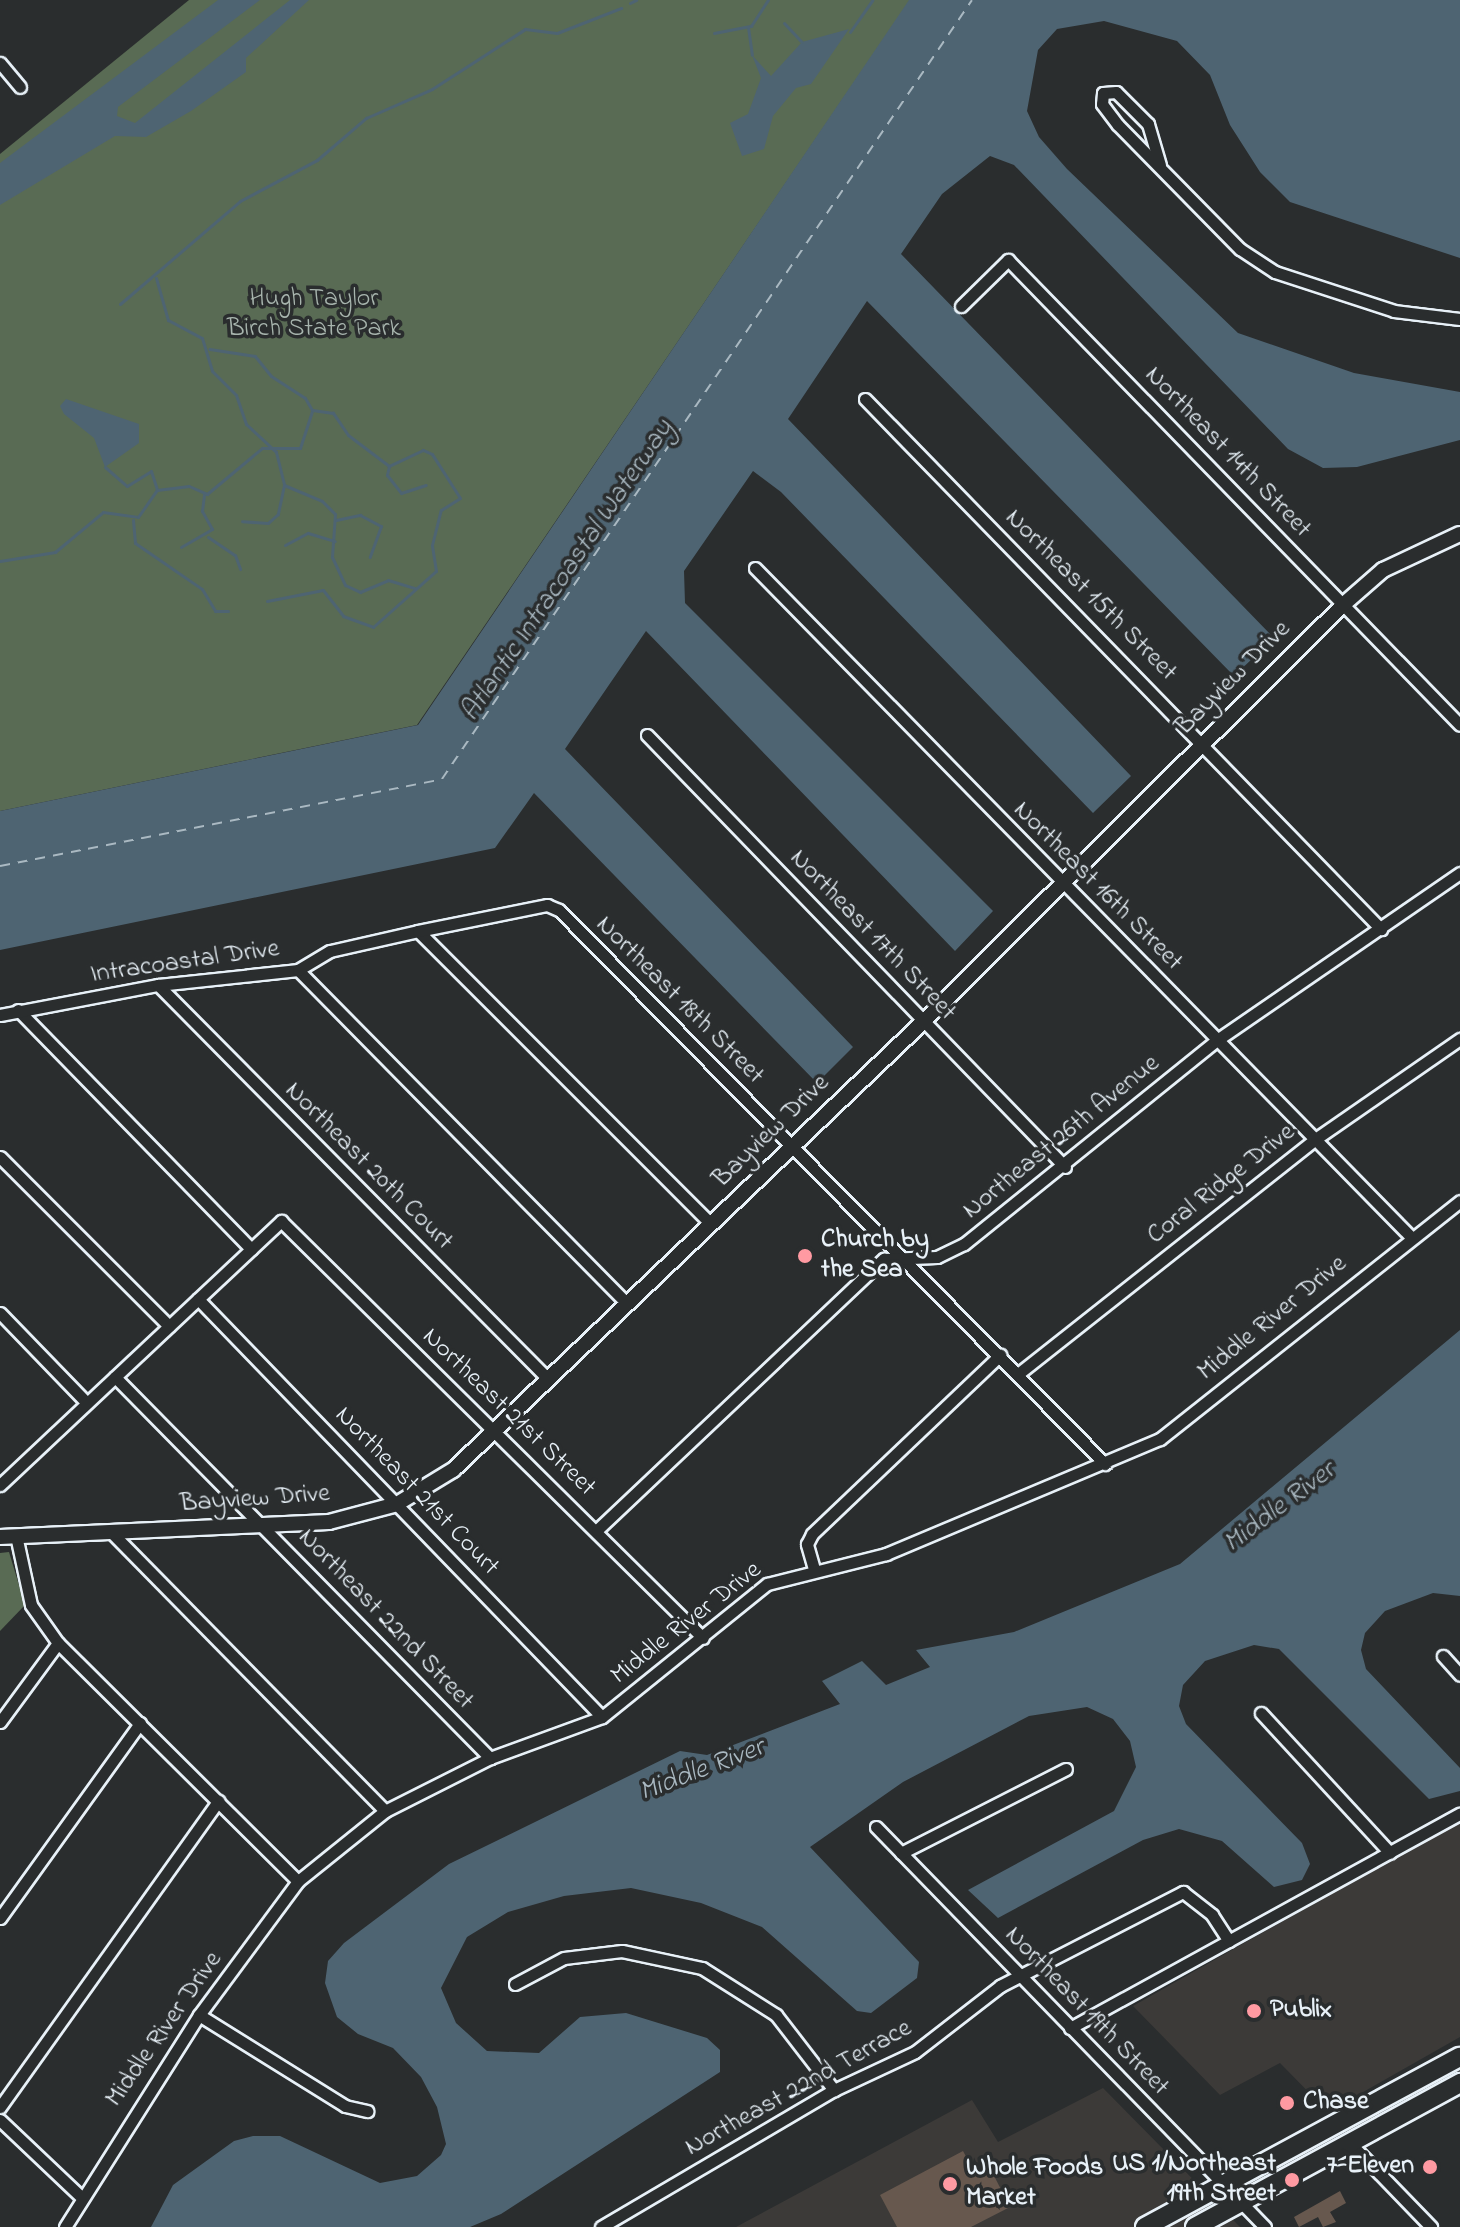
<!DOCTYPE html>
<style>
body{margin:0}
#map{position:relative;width:1460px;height:2227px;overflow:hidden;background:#2a2d2e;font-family:"Indie Flower",sans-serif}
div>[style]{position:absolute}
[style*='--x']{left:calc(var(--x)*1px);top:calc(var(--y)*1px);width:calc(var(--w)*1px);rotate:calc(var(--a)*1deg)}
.built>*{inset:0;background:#3c3a38}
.green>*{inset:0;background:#596b54}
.water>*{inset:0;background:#4e6472}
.stream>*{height:3px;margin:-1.5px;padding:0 1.5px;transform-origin:1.5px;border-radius:1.5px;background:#4e6472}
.ferry>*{height:2px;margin-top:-1px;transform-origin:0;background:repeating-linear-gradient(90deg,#aab9c2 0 10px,transparent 0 18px)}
.building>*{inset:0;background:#67584e}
.roads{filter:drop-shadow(2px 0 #e8f1f8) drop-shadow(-2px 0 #e8f1f8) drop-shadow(0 2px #e8f1f8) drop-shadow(0 -2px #e8f1f8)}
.minor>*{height:11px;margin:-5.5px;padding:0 5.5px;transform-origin:5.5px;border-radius:5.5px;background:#2a2d2e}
.tertiary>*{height:14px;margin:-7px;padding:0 7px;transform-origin:7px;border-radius:7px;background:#2a2d2e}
.primary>*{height:18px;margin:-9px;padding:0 9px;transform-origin:9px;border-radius:9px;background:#2a2d2e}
.dots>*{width:22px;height:22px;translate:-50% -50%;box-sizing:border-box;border:4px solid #2a2d2e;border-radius:50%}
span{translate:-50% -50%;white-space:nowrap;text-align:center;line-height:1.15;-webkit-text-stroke:7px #2a2d2e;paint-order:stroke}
.park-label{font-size:26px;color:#a8b5ae}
.street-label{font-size:26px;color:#e8f1f8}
.poi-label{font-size:26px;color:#e8f1f8;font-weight:700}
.left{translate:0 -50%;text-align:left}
.right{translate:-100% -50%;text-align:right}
.water-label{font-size:28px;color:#aab9c2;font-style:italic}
</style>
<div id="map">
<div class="built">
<i style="clip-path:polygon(1460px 1821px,1460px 2037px,1328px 2112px,1280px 2063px,1220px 2095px,1133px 2006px)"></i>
<i style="clip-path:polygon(1103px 2088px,1240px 2227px,736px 2227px,972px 2100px,998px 2142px)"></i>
</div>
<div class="green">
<i style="clip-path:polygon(189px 0,910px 0,417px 725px,0 811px,0 154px)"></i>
<i style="clip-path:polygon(9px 1552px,25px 1605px,0 1631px,0 1553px)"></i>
</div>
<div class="water">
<i style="clip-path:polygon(218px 0,260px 0,118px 107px,117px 116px,135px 123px,290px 0,309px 0,246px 58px,246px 72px,191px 111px,146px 137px,115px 136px,0 205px,0 163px)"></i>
<i style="clip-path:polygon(909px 0,1460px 0,1460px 258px,1290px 202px,1260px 172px,1230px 125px,1210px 75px,1177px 41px,1104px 21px,1057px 29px,1038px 50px,1027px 111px,1039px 137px,1067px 169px,1238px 333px,1354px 373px,1460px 392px,1460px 440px,1357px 467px,1323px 468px,1288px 449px,1014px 165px,990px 156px,942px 194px,901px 254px,1274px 638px,1234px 676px,867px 301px,788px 419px,1131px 776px,1093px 813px,781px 492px,753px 471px,684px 571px,685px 603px,993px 911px,955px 951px,646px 631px,565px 749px,853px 1047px,817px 1083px,534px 793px,495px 848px,0 950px,0 811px,418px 725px)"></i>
<i style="clip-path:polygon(849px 29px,811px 84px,796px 88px,773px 116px,764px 149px,742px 156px,730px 123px,748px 114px,761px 78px,752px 55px,771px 76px,802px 42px)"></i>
<i style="clip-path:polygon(66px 399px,139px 424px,139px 443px,105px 467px,94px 438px,64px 414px,60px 406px)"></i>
<i style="clip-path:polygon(1460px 1330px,1460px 1596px,1433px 1593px,1385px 1611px,1365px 1633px,1361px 1650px,1366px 1669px,1460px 1768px,1460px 1791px,1429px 1799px,1279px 1649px,1254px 1645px,1205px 1661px,1183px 1685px,1179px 1706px,1186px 1724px,1302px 1843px,1310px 1864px,1302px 1880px,1274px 1887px,1222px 1841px,1179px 1829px,1143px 1840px,998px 1918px,968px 1890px,1114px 1811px,1136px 1767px,1130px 1741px,1113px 1719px,1087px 1707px,1029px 1716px,903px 1782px,810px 1847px,919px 1962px,917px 1978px,871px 2013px,857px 2011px,762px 1927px,701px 1903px,631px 1888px,564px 1896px,508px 1912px,467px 1937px,441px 1988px,456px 2023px,487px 2051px,539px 2053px,580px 2017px,626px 2013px,707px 2038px,720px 2050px,720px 2072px,501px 2214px,470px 2227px,151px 2227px,173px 2185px,234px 2141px,253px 2136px,280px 2136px,380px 2183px,417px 2176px,441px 2155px,446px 2144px,437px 2107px,421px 2077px,393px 2048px,358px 2034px,337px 2017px,325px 1983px,328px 1961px,344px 1943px,449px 1864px,680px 1751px,707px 1755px,840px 1704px,822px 1681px,862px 1661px,886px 1685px,930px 1667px,916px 1650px,1014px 1632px,1180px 1564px)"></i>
</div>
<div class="stream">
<i style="--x:630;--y:3;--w:7;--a:-27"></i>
<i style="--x:784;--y:23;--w:26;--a:47"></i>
<i style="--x:748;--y:27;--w:28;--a:82"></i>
<i style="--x:850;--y:32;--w:39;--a:-55"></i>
<i style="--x:714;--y:33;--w:38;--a:-11"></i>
<i style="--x:751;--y:26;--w:31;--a:-57"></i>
<i style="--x:156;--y:278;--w:44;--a:74.1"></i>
<i style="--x:168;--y:320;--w:38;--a:28"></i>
<i style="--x:202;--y:338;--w:34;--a:73"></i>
<i style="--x:212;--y:371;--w:34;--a:45"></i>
<i style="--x:236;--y:395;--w:31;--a:71"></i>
<i style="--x:246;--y:424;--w:41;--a:43"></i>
<i style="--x:276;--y:452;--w:34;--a:76"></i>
<i style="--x:284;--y:485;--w:30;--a:102"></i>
<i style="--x:278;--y:514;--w:13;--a:138"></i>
<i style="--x:268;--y:523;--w:26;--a:-176"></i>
<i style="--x:120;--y:304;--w:158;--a:-40.6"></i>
<i style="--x:240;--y:201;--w:87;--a:-28"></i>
<i style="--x:317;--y:160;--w:65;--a:-40.6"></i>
<i style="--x:366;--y:118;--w:72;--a:-23.7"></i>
<i style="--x:432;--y:89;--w:111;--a:-32.8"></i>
<i style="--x:525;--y:29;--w:32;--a:7"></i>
<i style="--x:557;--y:33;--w:69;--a:-21.3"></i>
<i style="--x:389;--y:466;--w:9;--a:103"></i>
<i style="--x:387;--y:475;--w:23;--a:52"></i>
<i style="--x:401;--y:493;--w:26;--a:-18"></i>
<i style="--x:105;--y:467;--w:29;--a:41"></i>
<i style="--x:127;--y:486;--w:28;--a:-32"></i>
<i style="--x:151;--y:471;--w:20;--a:72"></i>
<i style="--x:284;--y:485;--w:41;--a:22.8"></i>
<i style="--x:322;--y:501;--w:18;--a:45"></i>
<i style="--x:335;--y:514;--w:43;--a:94"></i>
<i style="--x:332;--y:557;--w:31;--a:65"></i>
<i style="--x:345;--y:585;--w:17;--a:25"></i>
<i style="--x:360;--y:592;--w:30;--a:-23"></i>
<i style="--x:388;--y:580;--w:28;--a:17"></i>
<i style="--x:133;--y:520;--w:23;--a:85"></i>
<i style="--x:135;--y:543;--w:81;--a:34.5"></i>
<i style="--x:202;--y:589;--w:26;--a:59"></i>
<i style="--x:215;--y:611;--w:13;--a:0"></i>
<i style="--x:336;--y:520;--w:25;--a:-12"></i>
<i style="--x:360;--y:515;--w:24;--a:28"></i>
<i style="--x:381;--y:526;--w:33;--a:110"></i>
<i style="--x:208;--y:537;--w:32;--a:34"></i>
<i style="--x:235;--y:555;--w:15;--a:70"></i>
<i style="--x:285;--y:545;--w:26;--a:-28"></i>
<i style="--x:308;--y:533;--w:28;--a:17"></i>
<i style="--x:181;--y:547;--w:36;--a:-30"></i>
<i style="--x:212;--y:529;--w:21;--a:-119"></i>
<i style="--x:202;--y:511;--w:17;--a:-83"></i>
<i style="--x:0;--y:561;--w:56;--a:-9.3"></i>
<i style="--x:55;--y:552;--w:62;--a:-39.8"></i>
<i style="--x:103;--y:512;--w:35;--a:8"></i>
<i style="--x:138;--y:517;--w:33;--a:-55"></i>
<i style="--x:157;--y:490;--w:32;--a:-7"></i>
<i style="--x:189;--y:486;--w:20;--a:24"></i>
<i style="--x:207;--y:494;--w:72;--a:-39.9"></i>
<i style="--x:262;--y:448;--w:38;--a:0"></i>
<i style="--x:300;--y:448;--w:40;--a:-72"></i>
<i style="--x:312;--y:410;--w:14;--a:-120"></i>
<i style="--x:305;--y:398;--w:40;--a:-147.1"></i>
<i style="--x:271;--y:376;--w:26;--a:-129"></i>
<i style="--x:255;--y:356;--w:46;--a:-171.2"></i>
<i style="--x:267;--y:601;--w:57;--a:-11.1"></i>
<i style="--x:323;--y:590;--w:33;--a:52"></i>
<i style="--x:343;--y:616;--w:32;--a:20"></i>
<i style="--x:373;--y:627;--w:84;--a:-41.6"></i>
<i style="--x:436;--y:571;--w:26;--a:-99"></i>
<i style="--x:432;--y:545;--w:36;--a:-76"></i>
<i style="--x:441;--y:510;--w:22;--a:-32"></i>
<i style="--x:460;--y:498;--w:52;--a:-122.5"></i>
<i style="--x:432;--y:454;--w:10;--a:-156"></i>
<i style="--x:423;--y:450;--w:38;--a:155"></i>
<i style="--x:389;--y:466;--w:51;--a:-142.9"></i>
<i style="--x:348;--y:435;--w:27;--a:-124"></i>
<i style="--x:333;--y:413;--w:21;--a:-172"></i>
</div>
<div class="ferry">
<i style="--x:0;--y:866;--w:450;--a:-11.1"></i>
<i style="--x:442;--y:779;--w:942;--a:-55.77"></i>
</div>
<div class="building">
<i style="clip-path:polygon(963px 2151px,975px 2173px,989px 2166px,1010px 2207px,971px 2227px,897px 2227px,880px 2195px)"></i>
<i style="clip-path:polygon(1340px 2191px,1346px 2203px,1330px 2212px,1336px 2222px,1323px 2227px,1318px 2217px,1299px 2227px,1294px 2217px)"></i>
</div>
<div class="roads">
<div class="minor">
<i style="--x:0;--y:63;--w:31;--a:50"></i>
<i style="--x:1160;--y:165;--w:43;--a:-106.3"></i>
<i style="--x:1148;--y:124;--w:45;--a:-135"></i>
<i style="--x:1116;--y:92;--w:13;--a:176"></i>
<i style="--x:1103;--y:93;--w:11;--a:95"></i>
<i style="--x:1102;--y:104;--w:26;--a:53"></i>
<i style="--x:1118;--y:125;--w:174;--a:45.5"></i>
<i style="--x:1240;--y:249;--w:42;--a:33.3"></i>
<i style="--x:1275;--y:272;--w:125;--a:18.1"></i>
<i style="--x:1394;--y:311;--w:66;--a:6.9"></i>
<i style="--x:961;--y:306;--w:66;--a:-44.4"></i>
<i style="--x:1008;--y:260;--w:648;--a:45.81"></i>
<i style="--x:865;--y:399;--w:740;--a:45.77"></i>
<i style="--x:755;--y:568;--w:936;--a:45.56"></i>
<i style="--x:647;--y:735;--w:601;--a:45.94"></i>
<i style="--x:418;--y:931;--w:414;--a:45"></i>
<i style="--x:298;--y:970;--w:469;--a:45.4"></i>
<i style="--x:158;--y:985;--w:554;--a:45.29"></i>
<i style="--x:18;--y:1010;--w:334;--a:45.7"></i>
<i style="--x:0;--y:1015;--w:161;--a:-10.8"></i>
<i style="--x:158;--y:985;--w:141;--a:-6.1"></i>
<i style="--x:298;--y:970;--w:37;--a:-31"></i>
<i style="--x:330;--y:951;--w:90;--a:-12.8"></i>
<i style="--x:418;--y:931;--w:132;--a:-11.4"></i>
<i style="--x:547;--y:905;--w:13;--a:23"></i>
<i style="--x:559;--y:910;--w:778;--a:45.42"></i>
<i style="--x:0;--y:1157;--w:239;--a:45"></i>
<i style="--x:198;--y:1299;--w:581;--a:45.98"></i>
<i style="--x:0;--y:1313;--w:125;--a:46"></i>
<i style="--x:1018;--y:1374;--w:377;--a:-38.3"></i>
<i style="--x:1314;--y:1140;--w:178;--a:-34.7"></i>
<i style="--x:115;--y:1377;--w:535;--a:45.45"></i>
<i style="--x:0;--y:1485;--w:386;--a:-43.2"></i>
<i style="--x:281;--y:1221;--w:593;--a:44.66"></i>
<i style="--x:597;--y:1530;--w:395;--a:-43.4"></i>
<i style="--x:884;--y:1259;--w:53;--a:-2.2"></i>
<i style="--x:937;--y:1257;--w:30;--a:-26"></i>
<i style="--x:964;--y:1244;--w:325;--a:-38.9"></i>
<i style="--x:1217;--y:1040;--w:295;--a:-34.5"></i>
<i style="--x:113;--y:1534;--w:388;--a:45.5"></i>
<i style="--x:17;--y:1540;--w:66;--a:77.8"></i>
<i style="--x:31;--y:1605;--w:47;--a:54.6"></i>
<i style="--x:58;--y:1643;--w:338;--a:44.8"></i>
<i style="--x:814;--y:1569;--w:26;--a:-106"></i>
<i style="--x:807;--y:1544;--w:11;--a:-63"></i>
<i style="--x:812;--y:1534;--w:260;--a:-43.6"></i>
<i style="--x:1443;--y:1656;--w:25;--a:48"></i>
<i style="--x:1261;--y:1713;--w:190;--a:47.3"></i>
<i style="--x:0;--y:1722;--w:98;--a:-53.7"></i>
<i style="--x:876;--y:1827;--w:558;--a:45.8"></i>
<i style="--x:901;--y:1853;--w:185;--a:-27"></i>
<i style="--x:0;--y:1918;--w:240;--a:-54.3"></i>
<i style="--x:515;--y:1984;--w:55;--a:-28"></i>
<i style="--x:564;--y:1958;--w:58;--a:-6.9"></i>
<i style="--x:622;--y:1951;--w:82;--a:12"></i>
<i style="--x:702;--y:1968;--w:88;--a:32.4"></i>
<i style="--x:776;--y:2015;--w:95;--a:52.3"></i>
<i style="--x:199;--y:2015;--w:172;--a:31.9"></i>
<i style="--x:345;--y:2106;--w:23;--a:13"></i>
<i style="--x:1070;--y:2028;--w:445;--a:-28.8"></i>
<i style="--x:0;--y:2107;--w:376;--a:-54.5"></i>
<i style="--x:0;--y:2120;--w:109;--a:43.5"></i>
<i style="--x:1350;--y:2143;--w:117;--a:46"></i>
<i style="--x:65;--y:2227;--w:251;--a:-57.7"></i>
<i style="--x:199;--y:2015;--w:167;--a:-53.5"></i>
<i style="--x:298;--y:1881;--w:112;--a:-38.8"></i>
<i style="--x:385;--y:1811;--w:118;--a:-26.8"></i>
<i style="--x:490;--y:1758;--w:119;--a:-20.1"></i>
<i style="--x:602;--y:1717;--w:212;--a:-38.9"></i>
<i style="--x:767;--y:1584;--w:123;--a:-14.1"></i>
<i style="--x:886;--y:1554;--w:297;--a:-22.8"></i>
<i style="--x:1160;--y:1439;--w:383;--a:-38.4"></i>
<i style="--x:601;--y:2227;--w:270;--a:-30.5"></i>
<i style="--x:834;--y:2090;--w:89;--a:-25.1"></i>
<i style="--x:915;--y:2052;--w:108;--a:-37.8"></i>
<i style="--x:1000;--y:1986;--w:206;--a:-27.2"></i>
<i style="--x:1183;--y:1892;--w:37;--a:38"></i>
<i style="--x:1212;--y:1915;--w:31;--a:57"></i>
</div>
<div class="tertiary">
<i style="--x:0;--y:1537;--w:329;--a:-2.6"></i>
<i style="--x:329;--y:1522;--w:70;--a:-14.8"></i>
<i style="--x:397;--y:1504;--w:66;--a:-31.3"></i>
<i style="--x:453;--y:1470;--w:651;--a:-43.63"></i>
<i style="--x:924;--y:1021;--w:592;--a:-44.79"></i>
<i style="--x:1344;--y:604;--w:52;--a:-41.1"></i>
<i style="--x:1383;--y:570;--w:85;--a:-25.1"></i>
</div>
<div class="primary">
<i style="--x:1145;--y:2227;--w:358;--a:-28.4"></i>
<i style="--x:1195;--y:2227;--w:302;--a:-28.5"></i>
</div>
</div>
<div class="dots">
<i style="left:805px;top:1256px;background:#ff9aa2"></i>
<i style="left:1254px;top:2011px;background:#ff9aa2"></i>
<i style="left:1287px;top:2103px;background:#ff9aa2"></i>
<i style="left:1430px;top:2167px;background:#ff9aa2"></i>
<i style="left:1292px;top:2180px;background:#ff9aa2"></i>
<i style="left:950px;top:2184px;background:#ff9aa2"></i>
</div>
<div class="park-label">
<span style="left:314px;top:315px">Hugh Taylor<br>Birch State Park</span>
</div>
<div class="street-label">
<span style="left:1227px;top:453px;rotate:46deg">Northeast 14th Street</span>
<span style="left:1090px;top:596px;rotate:45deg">Northeast 15th Street</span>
<span style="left:1234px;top:679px;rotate:-45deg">Bayview Drive</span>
<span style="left:1097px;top:887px;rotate:45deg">Northeast 16th Street</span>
<span style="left:872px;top:936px;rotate:46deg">Northeast 17th Street</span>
<span style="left:185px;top:963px;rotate:-8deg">Intracoastal Drive</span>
<span style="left:679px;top:1001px;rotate:45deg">Northeast 18th Street</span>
<span style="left:772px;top:1132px;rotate:-44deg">Bayview Drive</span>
<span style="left:1062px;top:1138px;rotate:-39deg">Northeast 26th Avenue</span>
<span style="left:368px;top:1167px;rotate:45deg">Northeast 20th Court</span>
<span style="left:1222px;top:1185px;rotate:-38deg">Coral Ridge Drive</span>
<span style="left:1273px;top:1319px;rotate:-39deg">Middle River Drive</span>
<span style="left:508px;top:1413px;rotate:44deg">Northeast 21st Street</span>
<span style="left:416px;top:1492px;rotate:46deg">Northeast 21st Court</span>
<span style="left:255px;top:1500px;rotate:-4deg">Bayview Drive</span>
<span style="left:385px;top:1620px;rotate:46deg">Northeast 22nd Street</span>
<span style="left:687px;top:1624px;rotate:-38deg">Middle River Drive</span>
<span style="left:1086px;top:2012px;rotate:46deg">Northeast 19th Street</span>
<span style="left:165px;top:2030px;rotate:-55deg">Middle River Drive</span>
<span style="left:799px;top:2089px;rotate:-29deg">Northeast 22nd Terrace</span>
</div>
<div class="poi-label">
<span class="left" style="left:821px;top:1256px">Church by<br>the Sea</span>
<span class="left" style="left:1270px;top:2011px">Publix</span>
<span class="left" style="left:1303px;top:2103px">Chase</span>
<span class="right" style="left:1276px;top:2180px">US 1/Northeast<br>19th Street</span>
<span class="right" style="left:1414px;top:2167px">7-Eleven</span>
<span class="left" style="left:966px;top:2184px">Whole Foods<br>Market</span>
</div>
<div class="water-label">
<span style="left:568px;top:571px;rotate:-56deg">Atlantic Intracoastal Waterway</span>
<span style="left:1280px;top:1508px;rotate:-37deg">Middle River</span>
<span style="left:702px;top:1771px;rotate:-21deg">Middle River</span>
</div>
</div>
